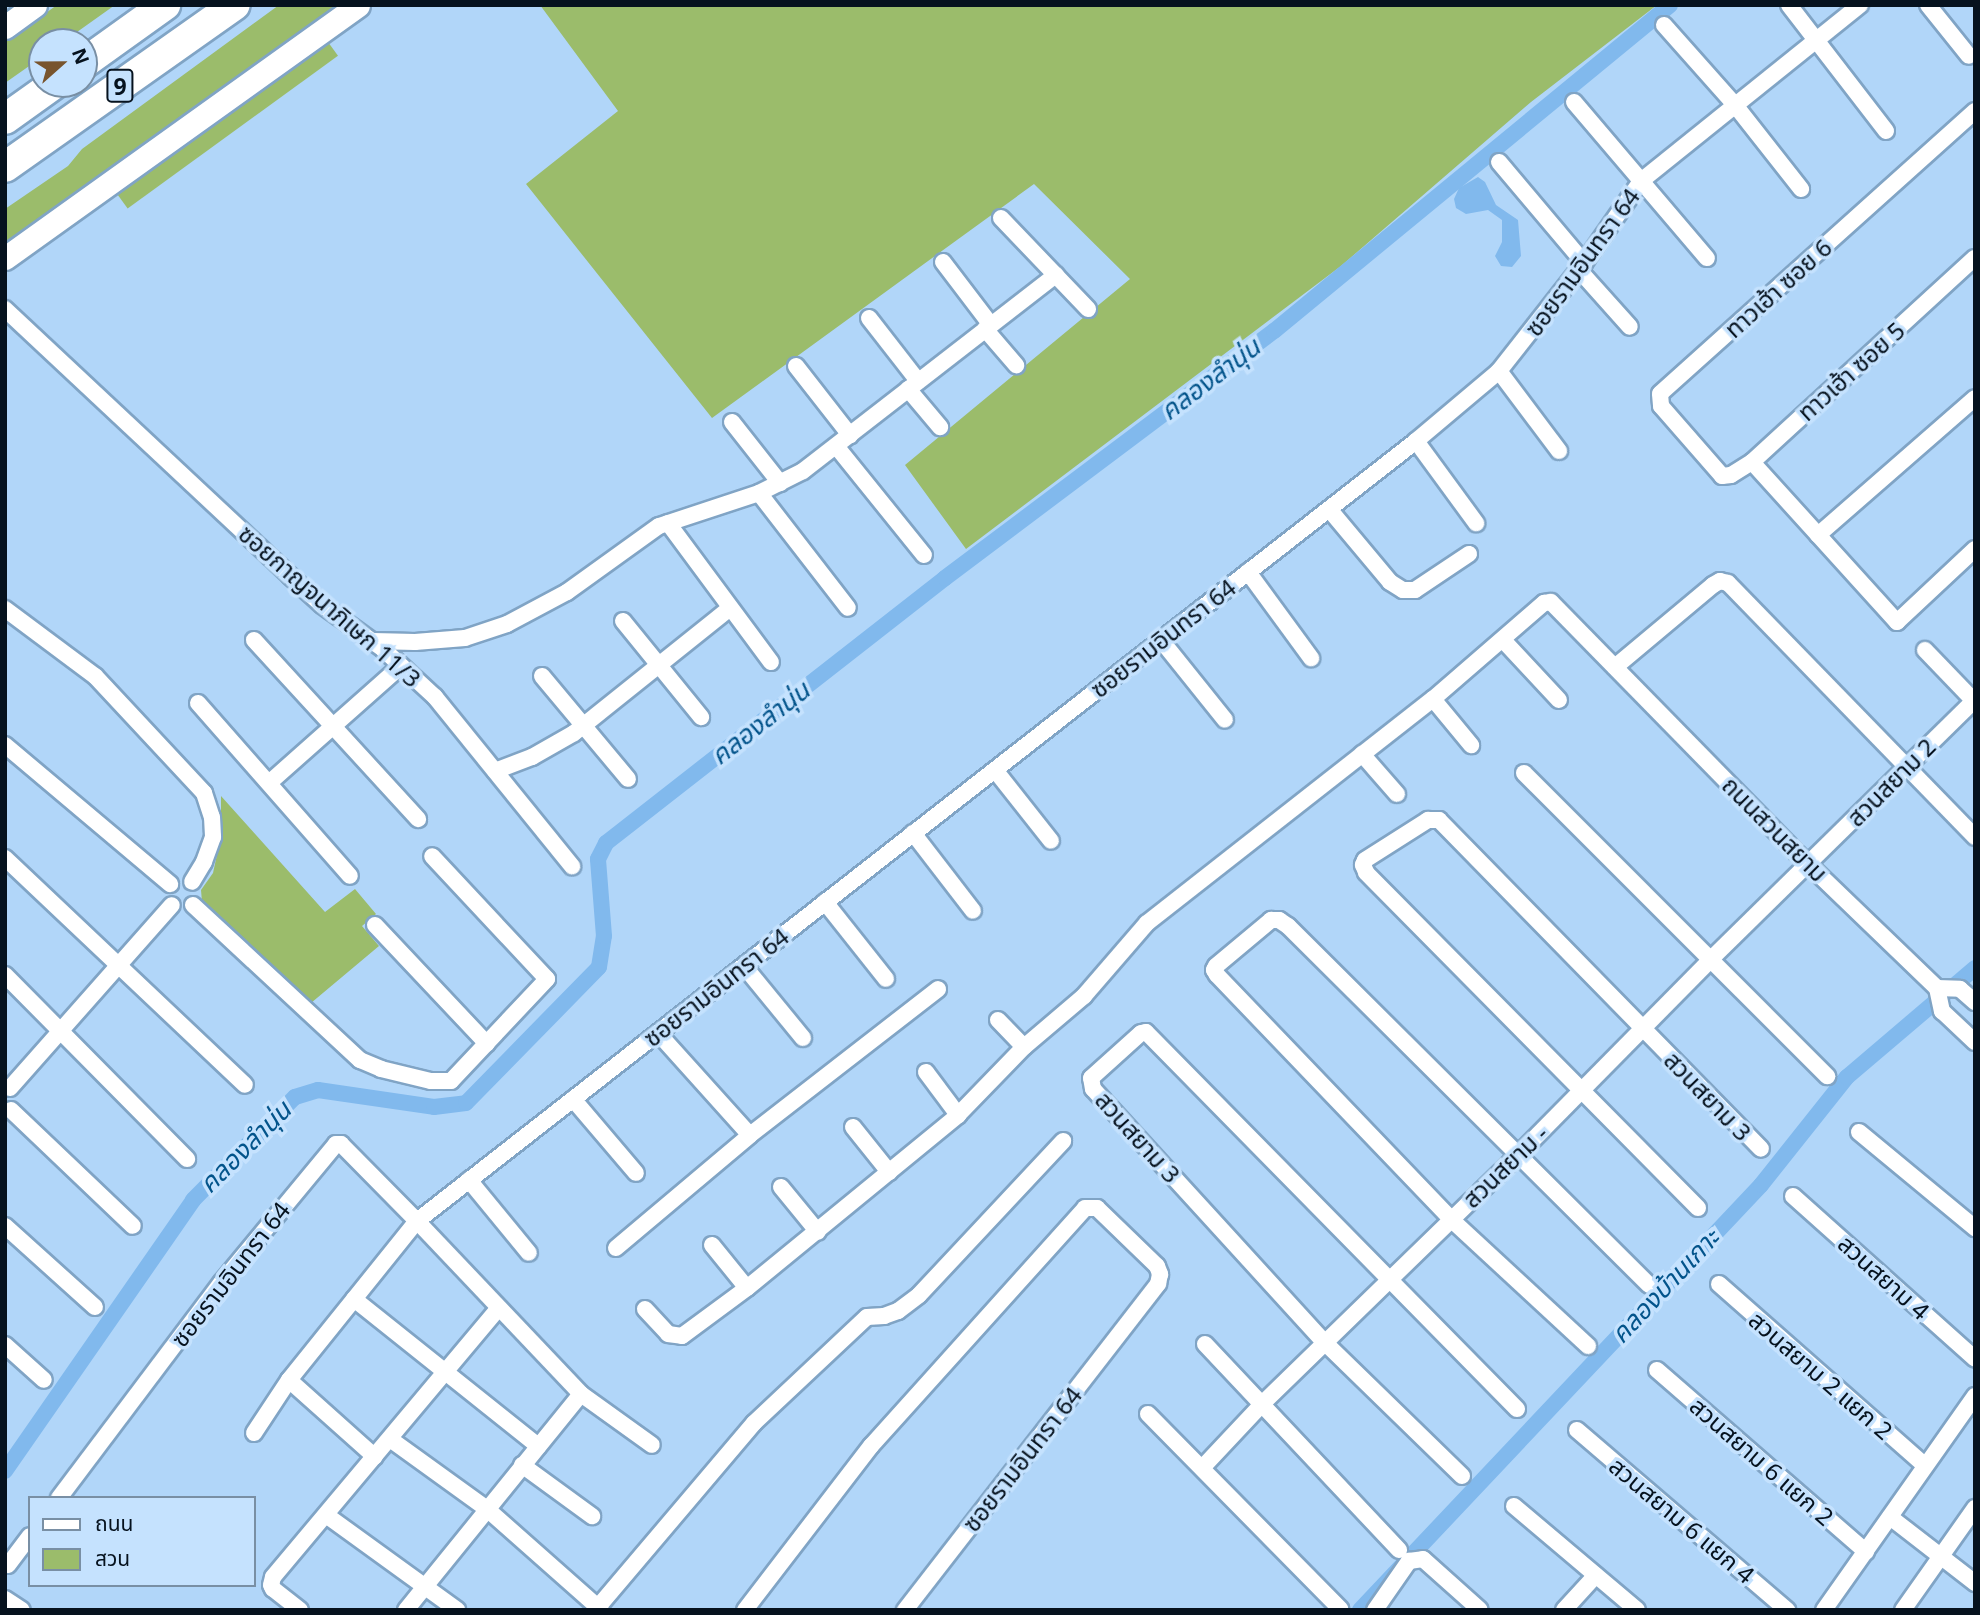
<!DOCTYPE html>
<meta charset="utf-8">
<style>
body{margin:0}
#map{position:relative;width:1980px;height:1615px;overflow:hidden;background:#b1d6f9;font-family:"Noto Sans","Noto Sans Thai",sans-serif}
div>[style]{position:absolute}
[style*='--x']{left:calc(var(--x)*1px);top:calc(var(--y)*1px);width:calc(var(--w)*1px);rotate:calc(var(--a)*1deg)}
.green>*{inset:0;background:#9bbc6b;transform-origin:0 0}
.water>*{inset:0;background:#81b9ed}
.canal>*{height:16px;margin:-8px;padding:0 8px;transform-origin:8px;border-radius:8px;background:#81b9ed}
.roads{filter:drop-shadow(2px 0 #80a4c5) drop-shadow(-2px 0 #80a4c5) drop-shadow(0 2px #80a4c5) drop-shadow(0 -2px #80a4c5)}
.street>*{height:16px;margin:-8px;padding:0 8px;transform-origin:8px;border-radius:8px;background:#fff}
.secondary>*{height:23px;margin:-11.5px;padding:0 11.5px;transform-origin:11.5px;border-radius:11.5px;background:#fff}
.highway>*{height:30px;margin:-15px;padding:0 15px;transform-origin:15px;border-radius:15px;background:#fff}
span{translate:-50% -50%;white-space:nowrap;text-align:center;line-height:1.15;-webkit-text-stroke:7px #c5e2fe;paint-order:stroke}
.shield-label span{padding:2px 5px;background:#c5e2fe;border:2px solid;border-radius:5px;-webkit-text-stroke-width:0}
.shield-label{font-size:23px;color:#06121e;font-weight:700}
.street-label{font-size:24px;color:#06121e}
.water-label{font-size:26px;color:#03548b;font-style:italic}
.frame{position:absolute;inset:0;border:7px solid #06121e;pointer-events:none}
.legend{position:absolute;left:28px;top:1496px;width:228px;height:91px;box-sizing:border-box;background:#c5e2fe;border:2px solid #798fa4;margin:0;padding:9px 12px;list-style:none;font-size:21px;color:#06121e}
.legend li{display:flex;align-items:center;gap:14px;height:35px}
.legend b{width:35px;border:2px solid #798fa4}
.north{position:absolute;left:28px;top:28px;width:70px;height:70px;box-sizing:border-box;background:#c5e2fe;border:2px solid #798fa4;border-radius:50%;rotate:69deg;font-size:19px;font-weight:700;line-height:28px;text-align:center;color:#06121e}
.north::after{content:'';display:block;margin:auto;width:24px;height:32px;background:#78542d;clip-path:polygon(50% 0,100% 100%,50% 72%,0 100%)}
</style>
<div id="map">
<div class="green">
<i style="clip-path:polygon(57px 5px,115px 5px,63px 42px,42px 42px,42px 57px,5px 83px,5px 42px)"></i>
<i style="clip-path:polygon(279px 5px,347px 5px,5px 248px,5px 209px,68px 166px,82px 149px)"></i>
<i style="clip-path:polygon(540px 5px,1657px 5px,1531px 102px,1341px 266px,966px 549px,905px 465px,1130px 279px,1034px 184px,712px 418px,526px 184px,618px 111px)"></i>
<i style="left:328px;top:42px;width:17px;height:260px;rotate:54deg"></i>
<i style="clip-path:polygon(221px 796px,325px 912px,355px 889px,376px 914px,362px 926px,379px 946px,311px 1003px,202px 902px,201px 890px,213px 873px,221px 836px)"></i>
</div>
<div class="water">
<i style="clip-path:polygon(1478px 177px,1485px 182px,1496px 205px,1518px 220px,1521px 256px,1512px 267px,1501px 266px,1495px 256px,1502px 242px,1502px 220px,1488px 210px,1466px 214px,1456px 208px,1454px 199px,1459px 188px)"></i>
</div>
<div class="canal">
<i style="--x:5;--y:1471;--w:330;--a:-55.2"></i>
<i style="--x:193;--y:1200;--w:145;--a:-45.3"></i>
<i style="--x:295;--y:1097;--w:24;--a:-17"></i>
<i style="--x:318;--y:1090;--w:117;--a:8.3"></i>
<i style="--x:434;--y:1107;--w:32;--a:-7"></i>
<i style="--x:466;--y:1103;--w:190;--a:-45.6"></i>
<i style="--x:599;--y:967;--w:31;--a:-81"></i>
<i style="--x:604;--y:936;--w:77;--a:-94.5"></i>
<i style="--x:598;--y:859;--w:18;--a:-63"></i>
<i style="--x:606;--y:843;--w:430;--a:-38"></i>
<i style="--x:945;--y:578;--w:411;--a:-36.9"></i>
<i style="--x:1274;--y:331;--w:513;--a:-39.46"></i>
<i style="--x:1360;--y:1610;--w:584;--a:-46.66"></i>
<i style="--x:1761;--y:1185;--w:138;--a:-51.5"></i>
<i style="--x:1847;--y:1077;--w:168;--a:-40.4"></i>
</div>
<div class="roads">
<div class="street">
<i style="--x:1789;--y:5;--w:159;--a:52.4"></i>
<i style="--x:1928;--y:5;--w:65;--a:51.2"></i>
<i style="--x:1664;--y:25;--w:107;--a:48.4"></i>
<i style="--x:1735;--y:105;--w:107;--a:51.8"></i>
<i style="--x:1574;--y:102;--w:205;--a:49.6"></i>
<i style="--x:1975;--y:111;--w:423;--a:138.1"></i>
<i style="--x:1660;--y:394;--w:12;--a:85"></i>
<i style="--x:1661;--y:406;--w:93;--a:48.9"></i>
<i style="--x:1722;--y:476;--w:9;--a:-6"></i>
<i style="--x:1731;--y:475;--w:25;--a:-32"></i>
<i style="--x:1752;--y:462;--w:302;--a:-42.5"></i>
<i style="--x:1499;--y:162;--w:132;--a:49.9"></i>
<i style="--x:1001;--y:218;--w:126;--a:46.3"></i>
<i style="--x:943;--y:262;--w:79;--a:52.7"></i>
<i style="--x:1579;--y:270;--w:76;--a:48.2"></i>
<i style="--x:5;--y:309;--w:391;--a:43.1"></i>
<i style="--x:290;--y:576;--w:43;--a:42.2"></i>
<i style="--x:322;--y:605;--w:75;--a:35.8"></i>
<i style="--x:383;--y:649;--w:71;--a:42.7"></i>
<i style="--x:435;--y:697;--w:218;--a:51"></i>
<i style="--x:869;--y:318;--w:80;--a:52.1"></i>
<i style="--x:985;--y:329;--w:48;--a:49.3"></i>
<i style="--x:796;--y:366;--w:88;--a:52"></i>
<i style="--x:1499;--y:371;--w:100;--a:53.1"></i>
<i style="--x:908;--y:389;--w:50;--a:49.9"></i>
<i style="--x:732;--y:422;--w:78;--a:51.8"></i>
<i style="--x:1416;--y:441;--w:102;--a:53.8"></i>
<i style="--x:836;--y:446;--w:140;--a:51.1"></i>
<i style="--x:1752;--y:462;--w:216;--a:47.8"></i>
<i style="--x:1897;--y:622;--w:107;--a:-43.1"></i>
<i style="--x:759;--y:493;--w:145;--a:52.3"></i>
<i style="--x:1329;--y:509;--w:95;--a:50.1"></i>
<i style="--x:1390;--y:582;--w:15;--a:32"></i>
<i style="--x:1403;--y:590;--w:12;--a:0"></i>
<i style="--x:1415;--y:590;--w:65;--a:-33.7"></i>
<i style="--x:668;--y:523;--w:173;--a:53.5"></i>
<i style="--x:1818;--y:535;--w:208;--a:-41.1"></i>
<i style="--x:1248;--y:572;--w:107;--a:53.8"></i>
<i style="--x:5;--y:609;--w:112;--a:36.7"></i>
<i style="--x:95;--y:676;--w:160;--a:47"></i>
<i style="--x:204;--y:793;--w:25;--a:72"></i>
<i style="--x:212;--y:817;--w:20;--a:87"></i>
<i style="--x:213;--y:837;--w:27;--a:110"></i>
<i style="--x:204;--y:862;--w:23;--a:121"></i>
<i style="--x:623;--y:621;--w:124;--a:50.9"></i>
<i style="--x:254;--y:640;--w:243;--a:47.5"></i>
<i style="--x:1161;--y:640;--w:102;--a:51.3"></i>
<i style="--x:1503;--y:640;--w:82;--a:47"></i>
<i style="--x:373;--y:641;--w:42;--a:1.4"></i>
<i style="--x:415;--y:642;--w:50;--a:-4.6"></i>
<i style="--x:465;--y:638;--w:44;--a:-18.4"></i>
<i style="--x:507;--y:624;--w:68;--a:-28.1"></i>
<i style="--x:567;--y:592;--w:113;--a:-35.7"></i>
<i style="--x:659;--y:526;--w:105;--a:-18.3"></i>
<i style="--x:759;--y:493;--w:49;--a:-26.6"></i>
<i style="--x:803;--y:471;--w:320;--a:-37.8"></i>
<i style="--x:1925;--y:650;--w:72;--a:46.1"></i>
<i style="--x:1615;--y:667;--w:128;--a:-39.9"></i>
<i style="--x:1713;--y:585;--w:8;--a:-30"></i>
<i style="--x:1720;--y:581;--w:8;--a:14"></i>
<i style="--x:1728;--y:583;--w:354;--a:45.8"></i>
<i style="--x:542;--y:676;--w:134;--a:50.1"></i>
<i style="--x:1433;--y:699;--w:60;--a:50.4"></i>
<i style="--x:198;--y:703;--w:230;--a:48.7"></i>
<i style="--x:5;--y:745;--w:216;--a:40.1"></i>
<i style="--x:1362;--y:754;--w:53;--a:48.8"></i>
<i style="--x:995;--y:770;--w:90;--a:51.7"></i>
<i style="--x:495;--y:771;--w:40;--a:-21"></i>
<i style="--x:532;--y:757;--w:48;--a:-29.7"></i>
<i style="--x:574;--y:733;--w:200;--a:-38.7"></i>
<i style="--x:1524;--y:773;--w:429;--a:45"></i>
<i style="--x:269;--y:783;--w:176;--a:-41.6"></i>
<i style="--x:913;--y:833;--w:98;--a:52.4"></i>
<i style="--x:5;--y:858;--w:330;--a:43.4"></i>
<i style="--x:825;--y:902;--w:98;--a:51.6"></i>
<i style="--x:193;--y:905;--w:228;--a:42.9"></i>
<i style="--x:360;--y:1060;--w:23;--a:23"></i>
<i style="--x:381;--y:1069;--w:51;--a:13.5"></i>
<i style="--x:431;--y:1081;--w:20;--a:0"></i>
<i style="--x:451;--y:1081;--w:140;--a:-46.7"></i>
<i style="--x:547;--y:979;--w:168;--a:-133.1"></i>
<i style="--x:375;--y:925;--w:163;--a:46.7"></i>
<i style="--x:744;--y:966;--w:93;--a:50.7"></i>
<i style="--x:5;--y:975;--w:259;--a:45.3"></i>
<i style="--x:1937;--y:988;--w:23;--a:2"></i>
<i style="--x:1960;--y:989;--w:20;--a:41"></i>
<i style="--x:998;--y:1020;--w:37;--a:46"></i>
<i style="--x:658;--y:1033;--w:137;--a:48"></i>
<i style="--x:926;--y:1072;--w:54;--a:53.3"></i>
<i style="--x:10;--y:1088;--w:244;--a:-48.5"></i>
<i style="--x:573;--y:1099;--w:97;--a:49.6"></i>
<i style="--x:11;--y:1110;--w:168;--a:43.6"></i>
<i style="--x:853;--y:1127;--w:58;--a:51.3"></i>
<i style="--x:1859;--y:1132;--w:151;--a:39.6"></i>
<i style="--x:469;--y:1180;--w:94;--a:50.6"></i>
<i style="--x:781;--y:1187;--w:58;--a:50.6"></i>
<i style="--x:1793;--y:1196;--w:244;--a:41.8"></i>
<i style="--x:1698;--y:1208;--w:472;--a:-134.7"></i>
<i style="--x:1366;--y:872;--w:8;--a:-113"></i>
<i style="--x:1363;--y:865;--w:5;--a:-68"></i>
<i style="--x:1365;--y:860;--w:75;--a:-32.4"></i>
<i style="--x:1428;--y:820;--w:11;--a:0"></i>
<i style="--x:1439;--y:820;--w:460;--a:45.6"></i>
<i style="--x:5;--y:1226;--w:121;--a:42"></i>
<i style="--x:712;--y:1245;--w:55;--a:50.9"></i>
<i style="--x:616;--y:1248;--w:175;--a:-40.1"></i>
<i style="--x:750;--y:1135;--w:238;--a:-37.8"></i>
<i style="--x:1719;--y:1284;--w:273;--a:41.4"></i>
<i style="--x:354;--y:1299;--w:236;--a:38.6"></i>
<i style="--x:645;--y:1309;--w:34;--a:47"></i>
<i style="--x:668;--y:1334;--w:14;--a:8"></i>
<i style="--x:682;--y:1336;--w:81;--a:-36.4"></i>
<i style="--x:747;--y:1288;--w:273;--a:-39.3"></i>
<i style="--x:958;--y:1115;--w:95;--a:-45.9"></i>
<i style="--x:1024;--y:1047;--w:79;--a:-40.4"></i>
<i style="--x:1084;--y:996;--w:96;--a:-49.2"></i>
<i style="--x:1147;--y:923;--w:363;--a:-38.1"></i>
<i style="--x:1433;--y:699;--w:147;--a:-40.9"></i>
<i style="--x:1544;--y:603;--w:7;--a:-8"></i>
<i style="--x:1551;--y:602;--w:367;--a:45.6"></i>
<i style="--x:1808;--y:864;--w:179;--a:43.9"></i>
<i style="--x:1937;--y:988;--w:24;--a:78"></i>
<i style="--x:1942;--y:1011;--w:45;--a:43.2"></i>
<i style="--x:1205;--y:1344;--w:283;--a:46.7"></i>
<i style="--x:5;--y:1345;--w:52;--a:41.9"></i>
<i style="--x:1588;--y:1346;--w:187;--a:-137.2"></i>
<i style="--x:1451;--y:1219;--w:338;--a:-133.8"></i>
<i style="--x:1217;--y:975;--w:6;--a:-121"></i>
<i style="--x:1214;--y:970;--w:4;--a:-63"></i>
<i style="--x:1216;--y:966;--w:72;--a:-39.9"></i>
<i style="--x:1271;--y:920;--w:8;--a:0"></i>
<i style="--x:1279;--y:920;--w:11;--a:34"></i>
<i style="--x:1288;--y:926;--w:509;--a:44.84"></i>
<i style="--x:1657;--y:1370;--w:277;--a:41"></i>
<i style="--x:289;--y:1380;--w:115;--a:41.8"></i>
<i style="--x:1148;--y:1414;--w:274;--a:45.4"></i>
<i style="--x:1577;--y:1430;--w:277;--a:40.6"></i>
<i style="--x:254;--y:1433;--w:64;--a:-56.6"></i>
<i style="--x:289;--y:1380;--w:204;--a:-51.2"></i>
<i style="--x:417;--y:1221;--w:1267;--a:-37.98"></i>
<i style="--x:1416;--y:441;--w:109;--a:-40.1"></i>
<i style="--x:1499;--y:371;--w:137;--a:-51.8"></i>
<i style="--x:1584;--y:263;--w:100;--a:-55.2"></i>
<i style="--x:1641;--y:181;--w:281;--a:-38.8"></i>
<i style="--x:390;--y:1439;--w:120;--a:35.8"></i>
<i style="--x:487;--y:1509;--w:152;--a:41.5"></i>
<i style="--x:522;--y:1465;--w:87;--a:36.1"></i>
<i style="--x:1202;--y:1468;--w:89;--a:-46.8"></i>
<i style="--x:1263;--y:1403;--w:357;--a:-44.2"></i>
<i style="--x:1519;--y:1154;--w:272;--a:-45.4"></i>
<i style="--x:1710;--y:960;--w:371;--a:-44.5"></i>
<i style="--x:1462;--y:1476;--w:191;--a:-135.8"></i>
<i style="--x:1325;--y:1343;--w:344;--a:-132.4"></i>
<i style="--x:1093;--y:1089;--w:11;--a:-100"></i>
<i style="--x:1091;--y:1078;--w:67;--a:-42"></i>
<i style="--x:1141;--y:1033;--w:5;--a:-11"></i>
<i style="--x:1146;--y:1032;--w:529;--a:45.46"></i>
<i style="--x:59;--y:1498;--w:269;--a:-53"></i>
<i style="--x:221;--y:1283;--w:180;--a:-50.4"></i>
<i style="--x:336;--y:1144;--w:5;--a:0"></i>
<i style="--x:341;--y:1144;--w:108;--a:45.4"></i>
<i style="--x:417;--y:1221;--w:238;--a:46.5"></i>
<i style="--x:581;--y:1394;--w:87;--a:35.7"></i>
<i style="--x:1514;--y:1506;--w:161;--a:40.2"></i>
<i style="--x:326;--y:1515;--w:162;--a:35.9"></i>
<i style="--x:1890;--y:1517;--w:108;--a:37.8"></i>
<i style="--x:8;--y:1565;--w:36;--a:-53"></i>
<i style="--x:5;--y:1599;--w:20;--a:33"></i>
<i style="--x:598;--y:1607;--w:241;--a:-49.7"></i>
<i style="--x:754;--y:1423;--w:155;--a:-43.2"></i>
<i style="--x:867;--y:1317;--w:17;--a:-3"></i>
<i style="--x:884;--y:1316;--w:15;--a:-20"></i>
<i style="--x:898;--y:1311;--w:26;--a:-37"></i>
<i style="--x:919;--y:1295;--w:211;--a:-46.9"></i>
<i style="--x:300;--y:1610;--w:34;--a:-142"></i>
<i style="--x:273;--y:1589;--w:4;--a:-117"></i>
<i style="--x:271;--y:1585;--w:8;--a:-76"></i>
<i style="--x:273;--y:1577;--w:351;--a:-50"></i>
<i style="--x:406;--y:1610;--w:278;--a:-51"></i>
<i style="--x:745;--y:1610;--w:207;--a:-52.5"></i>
<i style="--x:871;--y:1446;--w:320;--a:-48"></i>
<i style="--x:1085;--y:1208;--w:12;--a:0"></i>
<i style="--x:1097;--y:1208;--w:83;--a:44"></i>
<i style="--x:1157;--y:1266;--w:9;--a:69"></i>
<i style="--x:1160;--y:1274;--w:10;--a:101"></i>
<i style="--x:1158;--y:1284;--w:413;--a:127.8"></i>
<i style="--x:1375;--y:1610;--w:60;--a:-55.2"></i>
<i style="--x:1409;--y:1561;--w:14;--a:-8"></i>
<i style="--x:1423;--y:1559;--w:76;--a:41.8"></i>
<i style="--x:1564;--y:1610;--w:47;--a:-47.6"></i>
<i style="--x:1824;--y:1610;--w:262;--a:-54.8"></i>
<i style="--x:1903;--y:1610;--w:125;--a:-54.8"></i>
</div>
<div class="secondary">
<i style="--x:5;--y:27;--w:37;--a:-36"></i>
<i style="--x:5;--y:258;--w:434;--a:-35.6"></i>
</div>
<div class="highway">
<i style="--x:84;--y:63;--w:100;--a:-35.6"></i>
<i style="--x:5;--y:119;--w:60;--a:-35.5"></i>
<i style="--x:5;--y:167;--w:281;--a:-35.2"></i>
</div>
</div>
<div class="shield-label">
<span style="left:120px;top:86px">9</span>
</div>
<div class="street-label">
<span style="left:1582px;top:262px;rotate:-54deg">ซอยรามอินทรา 64</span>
<span style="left:1778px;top:288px;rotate:-42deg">ทาวเฮ้า ซอย 6</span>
<span style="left:1851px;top:371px;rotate:-42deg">ทาวเฮ้า ซอย 5</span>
<span style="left:330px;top:606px;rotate:41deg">ซอยกาญจนาภิเษก 11/3</span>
<span style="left:1163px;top:638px;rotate:-38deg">ซอยรามอินทรา 64</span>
<span style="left:1891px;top:782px;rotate:-45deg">สวนสยาม 2</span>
<span style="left:1775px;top:829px;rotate:45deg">ถนนสวนสยาม</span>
<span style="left:716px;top:987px;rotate:-38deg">ซอยรามอินทรา 64</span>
<span style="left:1708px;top:1096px;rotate:46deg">สวนสยาม 3</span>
<span style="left:1138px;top:1137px;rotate:48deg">สวนสยาม 3</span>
<span style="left:1505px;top:1166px;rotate:-44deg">สวนสยาม -</span>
<span style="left:230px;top:1274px;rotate:-52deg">ซอยรามอินทรา 64</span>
<span style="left:1884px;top:1277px;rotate:42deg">สวนสยาม 4</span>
<span style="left:1821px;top:1375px;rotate:41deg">สวนสยาม 2 แยก 2</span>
<span style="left:1022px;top:1459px;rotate:-52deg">ซอยรามอินทรา 64</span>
<span style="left:1762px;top:1461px;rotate:41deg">สวนสยาม 6 แยก 2</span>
<span style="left:1682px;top:1520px;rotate:40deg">สวนสยาม 6 แยก 4</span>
</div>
<div class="water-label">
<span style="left:1210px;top:379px;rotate:-37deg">คลองลำนุ่น</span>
<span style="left:760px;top:723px;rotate:-38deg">คลองลำนุ่น</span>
<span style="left:245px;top:1147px;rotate:-45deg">คลองลำนุ่น</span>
<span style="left:1665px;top:1286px;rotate:-47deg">คลองบ้านเกาะ</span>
</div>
<div class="frame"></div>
<ul class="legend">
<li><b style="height:9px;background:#fff"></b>ถนน</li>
<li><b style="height:19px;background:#9bbc6b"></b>สวน</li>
</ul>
<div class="north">N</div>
</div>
